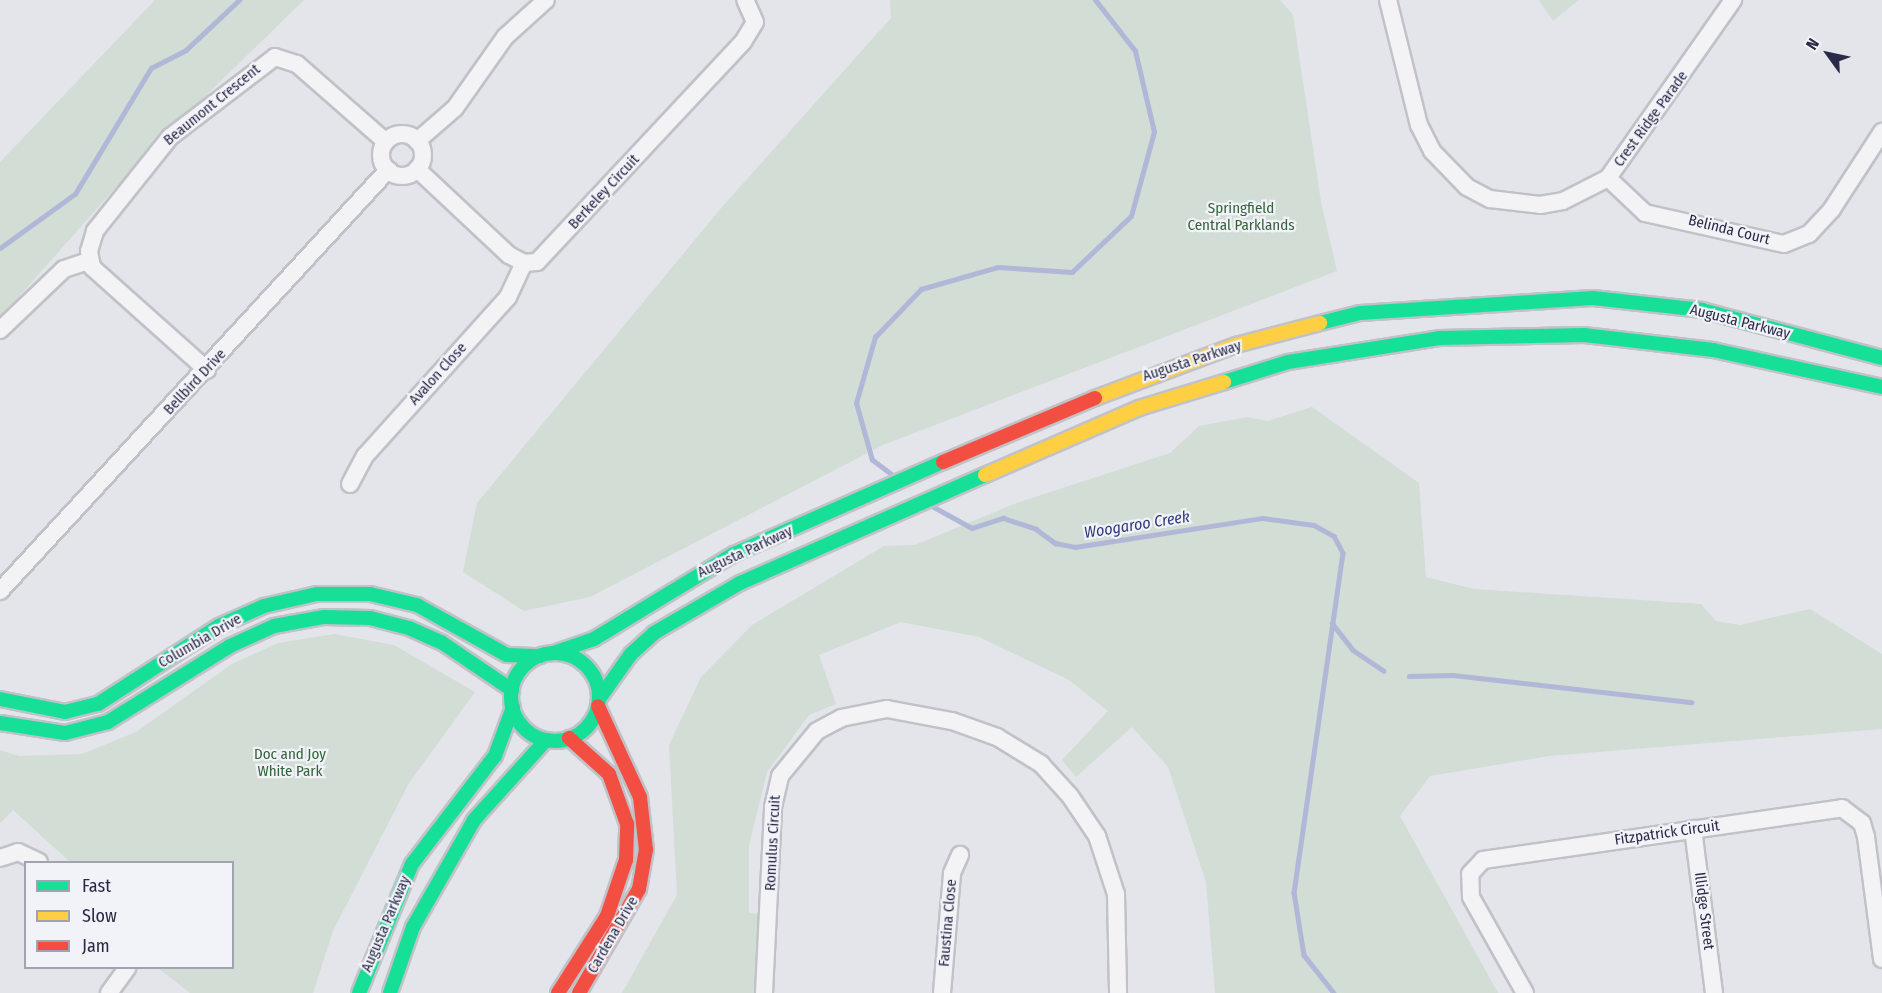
<!DOCTYPE html>
<style>
body{margin:0}
#map{position:relative;width:1882px;height:993px;overflow:hidden;background:#e4e5ea;font-family:"Fira Sans Condensed",sans-serif}
div>[style]{position:absolute}
[style*='--x']{left:calc(var(--x)*1px);top:calc(var(--y)*1px);width:calc(var(--w)*1px);rotate:calc(var(--a)*1deg)}
.green>*{inset:0;background:#d1ddd5}
.stream>*{height:4.5px;margin:-2.25px;padding:0 2.25px;transform-origin:2.25px;border-radius:2.25px;background:#b0b7d7}
.roads{filter:drop-shadow(2px 0 #c1c2c8) drop-shadow(-2px 0 #c1c2c8) drop-shadow(0 2px #c1c2c8) drop-shadow(0 -2px #c1c2c8)}
.street>*{height:16px;margin:-8px;padding:0 8px;transform-origin:8px;border-radius:8px;background:#f3f3f6}
.street>.ring{margin:-8px;padding:0;box-sizing:content-box;background:none;border:16px solid #f3f3f6;border-radius:50%}
.fast>*{height:14px;margin:-7px;padding:0 7px;transform-origin:7px;border-radius:7px;background:#16e098}
.fast>.ring{margin:-7px;padding:0;box-sizing:content-box;background:none;border:14px solid #16e098;border-radius:50%}
.slow>*{height:14px;margin:-7px;padding:0 7px;transform-origin:7px;border-radius:7px;background:#ffcf43}
.jam>*{height:14px;margin:-7px;padding:0 7px;transform-origin:7px;border-radius:7px;background:#f24e42}
span{translate:-50% -50%;white-space:nowrap;text-align:center;line-height:1.15;-webkit-text-stroke:4.5px #f2f3f9;paint-order:stroke}
.street-label{font-size:15px;color:#282a46}
.park-label{font-size:15px;color:#346339}
.water-label{font-size:16px;color:#2e397e;font-style:italic}
.legend{position:absolute;left:24px;top:861px;width:210px;height:108px;box-sizing:border-box;background:#f2f3f9;border:2px solid #a1a3b1;margin:0;padding:8px 10px;list-style:none;font-size:18px;color:#282a46}
.legend li{display:flex;align-items:center;gap:12px;height:30px}
.legend b{width:30px;border:2px solid #a1a3b1}
.north{position:absolute;left:1798px;top:24px;width:60px;height:60px;-webkit-text-stroke:4px #f2f3f9;paint-order:stroke;rotate:303deg;font-size:16px;font-weight:700;line-height:24px;text-align:center;color:#282a46}
.north::after{content:'';display:block;margin:auto;width:21px;height:27px;background:#282a46;clip-path:polygon(50% 0,100% 100%,50% 72%,0 100%)}
</style>
<div id="map">
<div class="green">
<i style="clip-path:polygon(155px 0,304px 0,139px 161px,0 318px,0 162px)"></i>
<i style="clip-path:polygon(890px 0,1280px 0,1293px 15px,1321px 202px,1337px 271px,883px 445px,590px 597px,524px 611px,463px 572px,477px 503px,722px 207px,891px 18px)"></i>
<i style="clip-path:polygon(1539px 0,1579px 0,1553px 21px)"></i>
<i style="clip-path:polygon(1312px 407px,1419px 483px,1426px 577px,1474px 589px,1701px 604px,1716px 621px,1740px 625px,1810px 609px,1882px 654px,1882px 729px,1549px 756px,1430px 776px,1400px 816px,1498px 993px,1215px 993px,1206px 882px,1168px 767px,1132px 727px,1076px 777px,1062px 760px,1108px 711px,1069px 680px,979px 637px,901px 622px,819px 655px,836px 704px,809px 715px,767px 772px,749px 845px,749px 913px,770px 915px,763px 993px,622px 993px,677px 895px,669px 745px,701px 677px,752px 625px,884px 546px,915px 545px,1014px 504px,1170px 453px,1199px 426px,1248px 417px,1268px 421px)"></i>
<i style="clip-path:polygon(335px 634px,394px 645px,475px 692px,409px 783px,333px 931px,313px 993px,190px 993px,158px 968px,232px 968px,232px 862px,70px 862px,13px 810px,0 823px,0 750px,19px 756px,82px 754px,136px 732px,232px 664px,278px 643px)"></i>
</div>
<div class="stream">
<i style="--x:0;--y:248;--w:92;--a:-35.8"></i>
<i style="--x:75;--y:194;--w:147;--a:-58.9"></i>
<i style="--x:151;--y:68;--w:39;--a:-27"></i>
<i style="--x:186;--y:50;--w:73;--a:-43.3"></i>
<i style="--x:892;--y:475;--w:25;--a:-143"></i>
<i style="--x:872;--y:460;--w:59;--a:-105.7"></i>
<i style="--x:856;--y:403;--w:69;--a:-73.9"></i>
<i style="--x:875;--y:337;--w:66;--a:-46.2"></i>
<i style="--x:921;--y:289;--w:80;--a:-15.9"></i>
<i style="--x:998;--y:267;--w:74;--a:3.9"></i>
<i style="--x:1072;--y:272;--w:81;--a:-43.5"></i>
<i style="--x:1131;--y:216;--w:87;--a:-74.7"></i>
<i style="--x:1154;--y:132;--w:83;--a:-103.2"></i>
<i style="--x:1135;--y:51;--w:65;--a:-128.1"></i>
<i style="--x:934;--y:507;--w:43;--a:28.9"></i>
<i style="--x:972;--y:528;--w:33;--a:-18"></i>
<i style="--x:1003;--y:518;--w:35;--a:18"></i>
<i style="--x:1036;--y:529;--w:24;--a:36"></i>
<i style="--x:1055;--y:543;--w:20;--a:11"></i>
<i style="--x:1075;--y:547;--w:190;--a:-8.8"></i>
<i style="--x:1263;--y:518;--w:51;--a:7.8"></i>
<i style="--x:1314;--y:525;--w:23;--a:29"></i>
<i style="--x:1334;--y:536;--w:19;--a:62"></i>
<i style="--x:1343;--y:553;--w:343;--a:98.2"></i>
<i style="--x:1294;--y:892;--w:64;--a:81"></i>
<i style="--x:1304;--y:955;--w:48;--a:51.7"></i>
<i style="--x:1332;--y:623;--w:34;--a:52"></i>
<i style="--x:1353;--y:650;--w:37;--a:34"></i>
<i style="--x:1409;--y:676;--w:44;--a:-1.3"></i>
<i style="--x:1453;--y:675;--w:240;--a:6.5"></i>
</div>
<div class="roads">
<div class="street">
<i style="--x:1388;--y:0;--w:129;--a:76.1"></i>
<i style="--x:1419;--y:125;--w:29;--a:63"></i>
<i style="--x:1432;--y:151;--w:50;--a:45.8"></i>
<i style="--x:1467;--y:187;--w:26;--a:28"></i>
<i style="--x:1490;--y:199;--w:50;--a:6.8"></i>
<i style="--x:1540;--y:205;--w:23;--a:-10"></i>
<i style="--x:1563;--y:201;--w:51;--a:-27.1"></i>
<i style="--x:1608;--y:178;--w:218;--a:-54.9"></i>
<i class="ring" style="left:381px;top:134px;width:26px;height:26px"></i>
<i style="--x:417;--y:141;--w:50;--a:-41"></i>
<i style="--x:455;--y:108;--w:87;--a:-54.8"></i>
<i style="--x:505;--y:37;--w:55;--a:-42.1"></i>
<i style="--x:417;--y:169;--w:126;--a:43.1"></i>
<i style="--x:509;--y:255;--w:17;--a:28"></i>
<i style="--x:524;--y:263;--w:13;--a:-4"></i>
<i style="--x:537;--y:262;--w:301;--a:-46.9"></i>
<i style="--x:743;--y:42;--w:23;--a:-59"></i>
<i style="--x:755;--y:22;--w:24;--a:-114"></i>
<i style="--x:1608;--y:178;--w:51;--a:43.4"></i>
<i style="--x:1645;--y:213;--w:142;--a:12.6"></i>
<i style="--x:1784;--y:244;--w:27;--a:-22"></i>
<i style="--x:1809;--y:234;--w:34;--a:-47"></i>
<i style="--x:1832;--y:209;--w:92;--a:-57"></i>
<i style="--x:0;--y:330;--w:88;--a:-43.6"></i>
<i style="--x:64;--y:269;--w:26;--a:-18"></i>
<i style="--x:207;--y:370;--w:154;--a:-138.2"></i>
<i style="--x:92;--y:267;--w:16;--a:-101"></i>
<i style="--x:89;--y:251;--w:21;--a:-73"></i>
<i style="--x:95;--y:231;--w:120;--a:-51.4"></i>
<i style="--x:170;--y:137;--w:132;--a:-37.3"></i>
<i style="--x:275;--y:57;--w:23;--a:18"></i>
<i style="--x:297;--y:64;--w:118;--a:41.2"></i>
<i style="--x:350;--y:484;--w:32;--a:-62"></i>
<i style="--x:365;--y:456;--w:214;--a:-48"></i>
<i style="--x:508;--y:297;--w:38;--a:-65"></i>
<i style="--x:0;--y:591;--w:573;--a:-47.34"></i>
<i style="--x:1693;--y:829;--w:165;--a:82.7"></i>
<i style="--x:0;--y:858;--w:19;--a:-18"></i>
<i style="--x:18;--y:852;--w:23;--a:25"></i>
<i style="--x:109;--y:993;--w:31;--a:-54"></i>
<i style="--x:764;--y:993;--w:186;--a:-87.2"></i>
<i style="--x:773;--y:807;--w:32;--a:-77"></i>
<i style="--x:780;--y:776;--w:58;--a:-50.6"></i>
<i style="--x:817;--y:731;--w:27;--a:-28"></i>
<i style="--x:841;--y:718;--w:47;--a:-11.1"></i>
<i style="--x:887;--y:709;--w:66;--a:10.5"></i>
<i style="--x:952;--y:721;--w:48;--a:19.6"></i>
<i style="--x:997;--y:737;--w:52;--a:31.5"></i>
<i style="--x:1041;--y:764;--w:43;--a:47.8"></i>
<i style="--x:1070;--y:796;--w:48;--a:56"></i>
<i style="--x:1097;--y:836;--w:61;--a:71.9"></i>
<i style="--x:1116;--y:894;--w:99;--a:88.8"></i>
<i style="--x:942;--y:993;--w:120;--a:-85.2"></i>
<i style="--x:952;--y:873;--w:20;--a:-66"></i>
<i style="--x:1525;--y:993;--w:110;--a:-119.4"></i>
<i style="--x:1471;--y:897;--w:23;--a:-92"></i>
<i style="--x:1470;--y:874;--w:19;--a:-47"></i>
<i style="--x:1483;--y:860;--w:363;--a:-8.2"></i>
<i style="--x:1842;--y:808;--w:25;--a:37"></i>
<i style="--x:1862;--y:823;--w:15;--a:74"></i>
<i style="--x:1866;--y:837;--w:123;--a:82.5"></i>
</div>
<div class="fast">
<i style="--x:1320;--y:323;--w:41;--a:-14"></i>
<i style="--x:1360;--y:313;--w:233;--a:-3.7"></i>
<i style="--x:1593;--y:298;--w:110;--a:6.3"></i>
<i style="--x:1702;--y:310;--w:186;--a:14.9"></i>
<i style="--x:1224;--y:382;--w:67;--a:-17.4"></i>
<i style="--x:1288;--y:362;--w:153;--a:-9"></i>
<i style="--x:1439;--y:338;--w:145;--a:-1.2"></i>
<i style="--x:1584;--y:335;--w:130;--a:6.6"></i>
<i style="--x:1713;--y:350;--w:173;--a:12.3"></i>
<i style="--x:553;--y:653;--w:43;--a:-18.9"></i>
<i style="--x:594;--y:639;--w:164;--a:-31.3"></i>
<i style="--x:734;--y:554;--w:228;--a:-23.8"></i>
<i class="ring" style="left:511px;top:653px;width:74px;height:74px"></i>
<i style="--x:0;--y:699;--w:66;--a:11.3"></i>
<i style="--x:65;--y:712;--w:34;--a:-14"></i>
<i style="--x:98;--y:704;--w:144;--a:-32.8"></i>
<i style="--x:219;--y:626;--w:49;--a:-24"></i>
<i style="--x:264;--y:606;--w:54;--a:-12.8"></i>
<i style="--x:317;--y:594;--w:53;--a:0"></i>
<i style="--x:370;--y:594;--w:48;--a:13.2"></i>
<i style="--x:417;--y:605;--w:103;--a:29.1"></i>
<i style="--x:507;--y:655;--w:33;--a:2"></i>
<i style="--x:599;--y:699;--w:55;--a:-54.6"></i>
<i style="--x:631;--y:654;--w:31;--a:-42"></i>
<i style="--x:654;--y:633;--w:99;--a:-30.2"></i>
<i style="--x:740;--y:583;--w:268;--a:-23.8"></i>
<i style="--x:0;--y:723;--w:66;--a:8.7"></i>
<i style="--x:65;--y:733;--w:44;--a:-14.3"></i>
<i style="--x:108;--y:722;--w:144;--a:-31.9"></i>
<i style="--x:230;--y:646;--w:48;--a:-24.4"></i>
<i style="--x:274;--y:626;--w:51;--a:-10.2"></i>
<i style="--x:324;--y:617;--w:46;--a:1.2"></i>
<i style="--x:370;--y:618;--w:40;--a:14.4"></i>
<i style="--x:409;--y:628;--w:35;--a:24"></i>
<i style="--x:441;--y:642;--w:86;--a:34.1"></i>
<i style="--x:359;--y:993;--w:139;--a:-67.7"></i>
<i style="--x:412;--y:864;--w:136;--a:-52.5"></i>
<i style="--x:495;--y:756;--w:52;--a:-69.8"></i>
<i style="--x:390;--y:993;--w:70;--a:-70.8"></i>
<i style="--x:413;--y:927;--w:123;--a:-60.3"></i>
<i style="--x:474;--y:820;--w:108;--a:-48"></i>
</div>
<div class="slow">
<i style="--x:1095;--y:398;--w:151;--a:-20.6"></i>
<i style="--x:1236;--y:345;--w:87;--a:-14.7"></i>
<i style="--x:985;--y:475;--w:168;--a:-23.5"></i>
<i style="--x:1139;--y:408;--w:89;--a:-17"></i>
</div>
<div class="jam">
<i style="--x:943;--y:462;--w:165;--a:-22.8"></i>
<i style="--x:558;--y:993;--w:91;--a:-57.5"></i>
<i style="--x:607;--y:916;--w:59;--a:-71.3"></i>
<i style="--x:626;--y:860;--w:36;--a:-88"></i>
<i style="--x:627;--y:824;--w:53;--a:-109.8"></i>
<i style="--x:609;--y:774;--w:54;--a:-138"></i>
<i style="--x:579;--y:993;--w:120;--a:-60"></i>
<i style="--x:639;--y:889;--w:40;--a:-80"></i>
<i style="--x:646;--y:850;--w:53;--a:-96.5"></i>
<i style="--x:640;--y:797;--w:100;--a:-114.8"></i>
</div>
</div>
<div class="street-label">
<span style="left:212px;top:105px;rotate:-39deg">Beaumont Crescent</span>
<span style="left:1651px;top:119px;rotate:-54deg">Crest Ridge Parade</span>
<span style="left:604px;top:192px;rotate:-47deg">Berkeley Circuit</span>
<span style="left:1729px;top:230px;rotate:14deg">Belinda Court</span>
<span style="left:1740px;top:322px;rotate:14deg">Augusta Parkway</span>
<span style="left:1192px;top:361px;rotate:-18deg">Augusta Parkway</span>
<span style="left:438px;top:374px;rotate:-48deg">Avalon Close</span>
<span style="left:195px;top:382px;rotate:-47deg">Bellbird Drive</span>
<span style="left:745px;top:552px;rotate:-25deg">Augusta Parkway</span>
<span style="left:200px;top:641px;rotate:-30deg">Columbia Drive</span>
<span style="left:1667px;top:833px;rotate:-8deg">Fitzpatrick Circuit</span>
<span style="left:773px;top:843px;rotate:-87deg">Romulus Circuit</span>
<span style="left:1704px;top:911px;rotate:83deg">Illidge Street</span>
<span style="left:948px;top:923px;rotate:-85deg">Faustina Close</span>
<span style="left:386px;top:924px;rotate:-67deg">Augusta Parkway</span>
<span style="left:613px;top:935px;rotate:-60deg">Cardena Drive</span>
</div>
<div class="park-label">
<span style="left:1241px;top:217px">Springfield<br>Central Parklands</span>
<span style="left:290px;top:763px">Doc and Joy<br>White Park</span>
</div>
<div class="water-label">
<span style="left:1137px;top:525px;rotate:-9deg">Woogaroo Creek</span>
</div>
<ul class="legend">
<li><b style="height:8px;background:#16e098"></b>Fast</li>
<li><b style="height:8px;background:#ffcf43"></b>Slow</li>
<li><b style="height:8px;background:#f24e42"></b>Jam</li>
</ul>
<div class="north">N</div>
</div>
